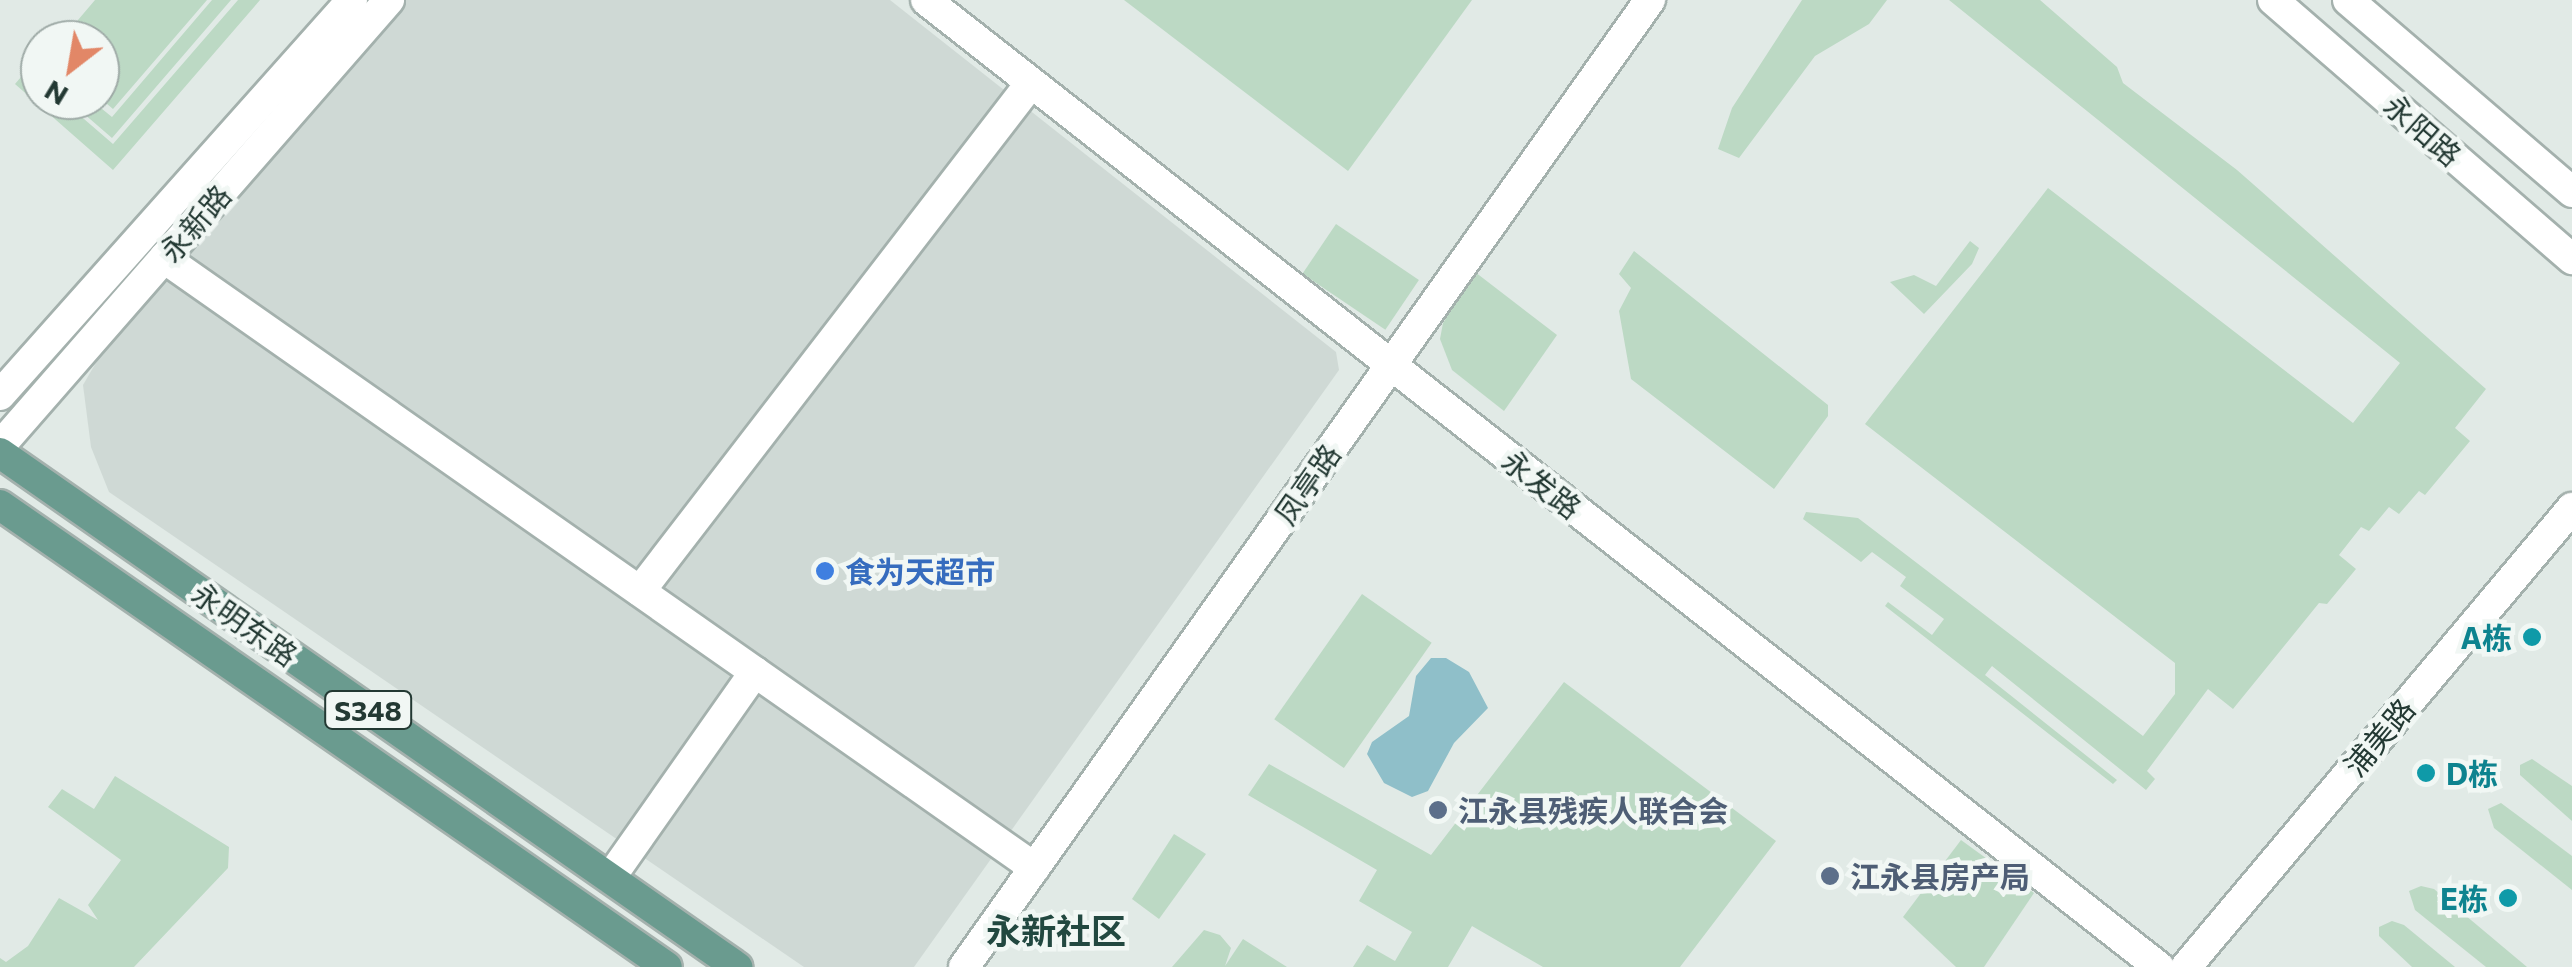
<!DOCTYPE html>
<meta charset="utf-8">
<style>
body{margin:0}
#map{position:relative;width:2572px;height:967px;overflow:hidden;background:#e1eae6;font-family:Commissioner,"Noto Sans SC",sans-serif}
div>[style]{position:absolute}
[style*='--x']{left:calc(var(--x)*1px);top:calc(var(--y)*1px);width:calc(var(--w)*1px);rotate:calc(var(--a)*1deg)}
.built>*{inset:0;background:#cfd9d5}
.green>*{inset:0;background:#bcd9c4;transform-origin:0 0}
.water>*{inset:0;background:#8fbfc9}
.roads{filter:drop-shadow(2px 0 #a4b1ad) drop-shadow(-2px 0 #a4b1ad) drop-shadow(0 2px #a4b1ad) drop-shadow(0 -2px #a4b1ad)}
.minor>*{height:30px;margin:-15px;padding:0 15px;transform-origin:15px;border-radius:15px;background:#fff}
.major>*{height:30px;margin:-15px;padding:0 15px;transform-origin:15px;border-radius:15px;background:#6a9b8f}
.dots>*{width:28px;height:28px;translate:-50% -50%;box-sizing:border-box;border:5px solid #f1f7f4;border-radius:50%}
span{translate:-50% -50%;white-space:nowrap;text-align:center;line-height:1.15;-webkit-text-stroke:9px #f1f7f4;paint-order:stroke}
.shield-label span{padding:2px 8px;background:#f1f7f4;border:2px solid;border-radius:8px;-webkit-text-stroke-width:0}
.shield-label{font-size:28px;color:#233933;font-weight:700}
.street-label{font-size:30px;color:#233933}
.shop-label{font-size:30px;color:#366cbe;font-weight:700}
.left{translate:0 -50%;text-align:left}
.culture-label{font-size:30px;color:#0d838f;font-weight:700}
.right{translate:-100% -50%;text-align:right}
.service-label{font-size:30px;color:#4e5e75;font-weight:700}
.quarter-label{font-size:35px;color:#224840;font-weight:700}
.north{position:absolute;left:20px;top:20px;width:100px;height:100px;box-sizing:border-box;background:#f1f7f4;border:2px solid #9faba7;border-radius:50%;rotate:211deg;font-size:28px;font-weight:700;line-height:40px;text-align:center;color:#233933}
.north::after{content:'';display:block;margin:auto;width:35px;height:45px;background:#e28767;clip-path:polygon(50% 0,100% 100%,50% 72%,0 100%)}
</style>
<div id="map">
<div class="built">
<i style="clip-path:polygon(406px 0,890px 0,1336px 352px,1339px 370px,914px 967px,804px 967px,109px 492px,91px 447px,83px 385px,115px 330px)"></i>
</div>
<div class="green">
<i style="clip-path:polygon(95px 0,207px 0,113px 109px,100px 98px,100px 40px,61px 40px)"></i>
<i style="clip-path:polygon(212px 0,231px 0,112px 138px,68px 100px,91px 100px,112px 117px)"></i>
<i style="clip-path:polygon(238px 0,260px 0,113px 170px,15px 84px,27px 70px,40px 81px,40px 100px,62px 100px,113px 144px)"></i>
<i style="clip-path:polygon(1124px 0,1472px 0,1348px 171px)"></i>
<i style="clip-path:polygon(1802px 0,1887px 0,1869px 24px,1815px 56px,1739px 158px,1718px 149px,1732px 108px)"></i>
<i style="clip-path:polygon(1949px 0,2040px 0,2117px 67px,2123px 83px,2237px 170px,2486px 389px,2455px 428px,2470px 441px,2425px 495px,2419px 491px,2399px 514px,2389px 507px,2369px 531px,2361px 527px,2339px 555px,2356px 569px,2327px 604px,2319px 603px,2233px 709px,2208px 689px,2147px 771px,2155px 779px,2146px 790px,1992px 666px,1985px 675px,2117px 780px,2113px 784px,1885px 606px,1888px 602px,1932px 635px,1944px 619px,1900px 586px,1906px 577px,1872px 552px,1861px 562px,1803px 519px,1806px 512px,1858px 518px,2143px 736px,2175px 694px,2175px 663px,1865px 424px,2048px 188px,2353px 423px,2400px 363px)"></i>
<i style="left:1336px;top:224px;width:100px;height:60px;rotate:34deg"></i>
<i style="clip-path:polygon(1970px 241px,1979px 248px,1972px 264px,1924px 314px,1890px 282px,1914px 275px,1936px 286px)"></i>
<i style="clip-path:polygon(1634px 251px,1828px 405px,1828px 416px,1774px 489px,1631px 379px,1619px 311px,1631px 288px,1619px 274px)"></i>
<i style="clip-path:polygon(1475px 272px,1557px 335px,1504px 411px,1452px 370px,1440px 339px,1443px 323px)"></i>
<i style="left:1362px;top:594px;width:85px;height:153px;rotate:35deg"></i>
<i style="clip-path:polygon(1564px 682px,1776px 841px,1680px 967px,1543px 967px,1472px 926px,1448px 967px,1353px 967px,1367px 945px,1395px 961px,1412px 932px,1359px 901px,1377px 870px,1248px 795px,1269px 764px,1431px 855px)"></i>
<i style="clip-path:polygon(2532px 759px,2572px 786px,2572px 821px,2520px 775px,2520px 765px)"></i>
<i style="clip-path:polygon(115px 776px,229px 847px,228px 868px,134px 967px,0 967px,0 958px,6px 962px,28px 946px,59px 898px,98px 920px,88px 905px,121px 860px,48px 807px,62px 789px,94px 809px)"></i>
<i style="clip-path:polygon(2501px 803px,2572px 856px,2572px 890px,2494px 828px,2488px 809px)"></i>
<i style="clip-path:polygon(1174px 834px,1206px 854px,1159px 919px,1132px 899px)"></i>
<i style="clip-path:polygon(1961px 840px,2034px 893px,1984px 967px,1956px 967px,1903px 917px)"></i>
<i style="clip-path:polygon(2421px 886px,2434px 889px,2527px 967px,2486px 967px,2415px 910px,2409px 891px)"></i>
<i style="clip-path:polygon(2392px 921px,2404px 925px,2455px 967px,2412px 967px,2379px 936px,2379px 927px)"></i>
<i style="clip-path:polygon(1204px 930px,1220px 935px,1231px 948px,1225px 966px,1243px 939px,1287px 967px,1172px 967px)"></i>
</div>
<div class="water">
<i style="clip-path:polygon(1431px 658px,1446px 658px,1469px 672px,1488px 708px,1454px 743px,1428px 791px,1412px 797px,1384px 783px,1367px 754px,1372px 742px,1409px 716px,1416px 676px)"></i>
</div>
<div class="roads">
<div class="minor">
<i style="--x:926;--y:0;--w:1567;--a:38.11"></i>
<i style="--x:2273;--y:0;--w:396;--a:40.9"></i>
<i style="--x:2348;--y:0;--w:295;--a:40.6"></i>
<i style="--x:164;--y:258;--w:1063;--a:35.01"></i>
<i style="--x:0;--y:395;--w:529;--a:-48.29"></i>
<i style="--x:0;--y:446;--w:592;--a:-48.91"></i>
<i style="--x:640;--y:591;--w:641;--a:-52.42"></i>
<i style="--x:610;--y:878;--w:252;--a:-54.9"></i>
<i style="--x:964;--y:967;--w:1186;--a:-54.65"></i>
<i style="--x:2186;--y:967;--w:600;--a:-49.94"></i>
</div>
<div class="major">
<i style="--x:0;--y:453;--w:899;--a:34.89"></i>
<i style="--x:0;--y:505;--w:811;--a:34.71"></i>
</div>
</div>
<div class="dots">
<i style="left:825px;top:571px;background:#3f7fe0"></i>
<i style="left:2532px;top:637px;background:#0f9aa8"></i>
<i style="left:2426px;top:773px;background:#0f9aa8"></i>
<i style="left:1438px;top:810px;background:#5c6f8a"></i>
<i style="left:1830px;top:876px;background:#5c6f8a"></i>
<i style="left:2508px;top:898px;background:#0f9aa8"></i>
</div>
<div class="shield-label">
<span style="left:368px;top:710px">S348</span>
</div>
<div class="street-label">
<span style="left:2423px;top:130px;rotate:41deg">永阳路</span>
<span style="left:195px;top:223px;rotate:-49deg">永新路</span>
<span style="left:1307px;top:484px;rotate:-55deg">凤亭路</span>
<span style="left:1542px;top:484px;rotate:38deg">永发路</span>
<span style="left:245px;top:624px;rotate:35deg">永明东路</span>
<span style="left:2379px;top:737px;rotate:-50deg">浦美路</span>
</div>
<div class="shop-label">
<span class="left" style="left:845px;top:571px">食为天超市</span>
</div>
<div class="culture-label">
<span class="right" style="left:2512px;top:637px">A栋</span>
<span class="left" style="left:2446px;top:773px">D栋</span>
<span class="right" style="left:2488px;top:898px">E栋</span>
</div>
<div class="service-label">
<span class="left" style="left:1458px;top:810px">江永县残疾人联合会</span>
<span class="left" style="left:1850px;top:876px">江永县房产局</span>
</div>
<div class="quarter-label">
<span style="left:1056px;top:930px">永新社区</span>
</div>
<div class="north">N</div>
</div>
